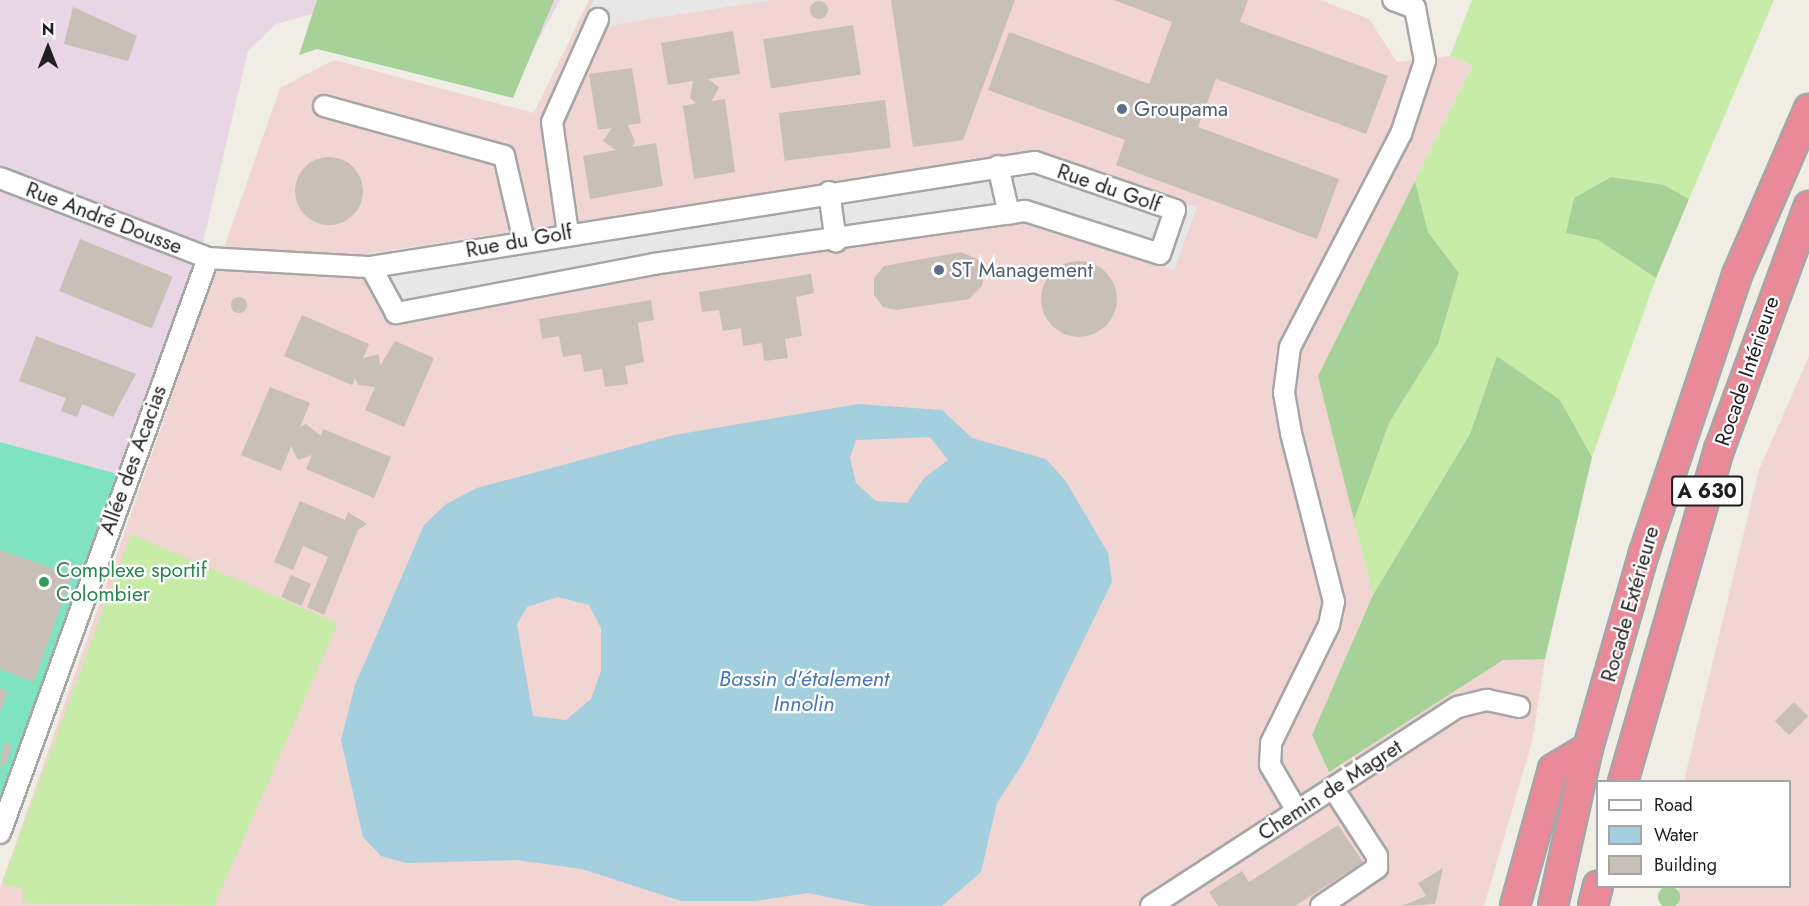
<!DOCTYPE html>
<meta charset="utf-8">
<style>
body{margin:0}
#map{position:relative;width:1809px;height:906px;overflow:hidden;background:#f0ede4;font-family:Jost,sans-serif}
div>[style]{position:absolute}
[style*='--x']{left:calc(var(--x)*1px);top:calc(var(--y)*1px);width:calc(var(--w)*1px);rotate:calc(var(--a)*1deg)}
.commercial>*{inset:0;background:#f1d5d3}
.industrial>*{inset:0;background:#e9d6e5}
.grass>*{inset:0;background:#c7eca8}
.forest>*{inset:0;background:#a6d197}
.round{border-radius:50%}
.pitch>*{inset:0;background:#7fe2c0}
.parking>*{inset:0;background:#e7e7e7}
.water>*{inset:0;background:#a3cfdf}
.building>*{inset:0;background:#c8bfb7;transform-origin:0 0}
.roads{filter:drop-shadow(2px 0 #a6a6a6) drop-shadow(-2px 0 #a6a6a6) drop-shadow(0 2px #a6a6a6) drop-shadow(0 -2px #a6a6a6)}
.minor>*{height:20px;margin:-10px;padding:0 10px;transform-origin:10px;border-radius:10px;background:#fff}
.highway>*{height:28px;margin:-14px;padding:0 14px;transform-origin:14px;border-radius:14px;background:#ea8997}
.dots>*{width:16px;height:16px;translate:-50% -50%;box-sizing:border-box;border:3px solid #fff;border-radius:50%}
span{translate:-50% -50%;white-space:nowrap;text-align:center;line-height:1.15;-webkit-text-stroke:4.5px #fff;paint-order:stroke}
.shield-label span{padding:2px 4px;background:#fff;border:2px solid;border-radius:4px;-webkit-text-stroke-width:0}
.shield-label{font-size:20px;color:#1f1f1f;font-weight:700}
.service-label{font-size:21px;color:#4e5e75}
.left{translate:0 -50%;text-align:left}
.street-label{font-size:21px;color:#1f1f1f}
.leisure-label{font-size:21px;color:#27864d}
.water-label{font-size:22px;color:#4778b3;font-style:italic}
.legend{position:absolute;left:1596px;top:780px;width:195px;height:108px;box-sizing:border-box;background:#fff;border:2px solid #a5a5a5;margin:0;padding:8px 10px;list-style:none;font-size:18px;color:#1f1f1f}
.legend li{display:flex;align-items:center;gap:12px;height:30px}
.legend b{width:30px;border:2px solid #a5a5a5}
.north{position:absolute;left:18px;top:18px;width:60px;height:60px;-webkit-text-stroke:4px #fff;paint-order:stroke;rotate:0deg;font-size:16px;font-weight:700;line-height:24px;text-align:center;color:#1f1f1f}
.north::after{content:'';display:block;margin:auto;width:21px;height:27px;background:#1f1f1f;clip-path:polygon(50% 0,100% 100%,50% 72%,0 100%)}
</style>
<div id="map">
<div class="commercial">
<i style="clip-path:polygon(589px 0,1320px 0,1369px 19px,1397px 62px,1450px 56px,1473px 65px,1319px 375px,1373px 595px,1312px 736px,1329px 772px,1503px 659px,1545px 659px,1532px 742px,1484px 906px,0 906px,0 888px,280px 88px,334px 60px,534px 113px)"></i>
<i style="clip-path:polygon(1809px 356px,1809px 906px,1678px 906px,1679px 887px,1790px 886px,1790px 782px,1684px 781px,1759px 470px)"></i>
</div>
<div class="industrial">
<i style="clip-path:polygon(0 0,560px 0,518px 77px,312px 14px,276px 24px,248px 51px,197px 268px,121px 475px,0 442px)"></i>
</div>
<div class="grass">
<i style="clip-path:polygon(1472px 0,1774px 0,1689px 199px,1664px 185px,1566px 233px,1598px 240px,1656px 278px,1592px 457px,1560px 400px,1497px 356px,1470px 434px,1373px 595px,1354px 520px,1389px 423px,1438px 344px,1459px 273px,1428px 232px,1415px 181px,1473px 65px,1450px 56px)"></i>
<i style="clip-path:polygon(131px 534px,338px 623px,214px 906px,23px 903px,23px 889px,2px 884px)"></i>
</div>
<div class="forest">
<i style="clip-path:polygon(317px 0,554px 0,513px 98px,317px 49px,299px 55px)"></i>
<i style="clip-path:polygon(1611px 177px,1664px 185px,1689px 199px,1656px 278px,1598px 240px,1566px 233px,1574px 198px)"></i>
<i style="clip-path:polygon(1415px 181px,1428px 232px,1459px 273px,1438px 344px,1389px 423px,1354px 520px,1318px 376px)"></i>
<i style="clip-path:polygon(1497px 356px,1560px 400px,1592px 457px,1545px 659px,1503px 660px,1329px 772px,1312px 735px,1373px 595px,1470px 434px)"></i>
<i class="round" style="left:1658px;top:886px;width:22px;height:22px"></i>
</div>
<div class="pitch">
<i style="clip-path:polygon(0 442px,125px 476px,0 833px)"></i>
</div>
<div class="parking">
<i style="clip-path:polygon(594px 0,772px 0,580px 30px)"></i>
<i style="clip-path:polygon(1030px 154px,1197px 207px,1174px 270px,1020px 221px,612px 281px,391px 321px,357px 255px)"></i>
</div>
<div class="water">
<i style="clip-path:polygon(evenodd,858px 404px,942px 410px,972px 438px,1046px 459px,1065px 480px,1108px 553px,1112px 582px,1026px 758px,997px 803px,981px 872px,942px 906px,871px 906px,808px 893px,755px 901px,681px 901px,582px 869px,516px 860px,406px 863px,381px 856px,363px 837px,341px 740px,355px 685px,424px 525px,446px 504px,477px 488px,674px 435px,858px 404px,930px 437px,948px 460px,924px 478px,907px 503px,876px 501px,856px 483px,850px 458px,856px 440px,930px 437px,858px 404px,558px 597px,589px 605px,601px 628px,601px 671px,591px 699px,566px 720px,533px 716px,517px 624px,527px 607px,558px 597px)"></i>
</div>
<div class="building">
<i style="clip-path:polygon(891px 0,1015px 0,963px 140px,913px 147px)"></i>
<i style="clip-path:polygon(1114px 0,1248px 0,1240px 22px,1388px 76px,1366px 134px,1216px 79px,1198px 127px,1339px 179px,1317px 239px,1116px 165px,1125px 140px,988px 90px,1009px 32px,1149px 84px,1172px 22px)"></i>
<i class="round" style="left:810px;top:1px;width:18px;height:18px"></i>
<i style="clip-path:polygon(73px 7px,137px 36px,128px 61px,64px 44px)"></i>
<i style="left:853px;top:25px;width:50px;height:91px;rotate:81deg"></i>
<i style="clip-path:polygon(733px 31px,740px 74px,708px 79px,719px 87px,712px 101px,725px 99px,735px 172px,694px 179px,683px 106px,696px 103px,690px 98px,693px 81px,668px 85px,661px 43px)"></i>
<i style="clip-path:polygon(632px 68px,641px 123px,628px 125px,635px 142px,632px 147px,656px 143px,663px 186px,590px 199px,583px 156px,616px 150px,603px 141px,612px 128px,598px 130px,589px 74px)"></i>
<i style="left:885px;top:100px;width:48px;height:107px;rotate:83deg"></i>
<i class="round" style="left:295px;top:157px;width:68px;height:68px"></i>
<i style="left:80px;top:239px;width:100px;height:56px;rotate:22deg"></i>
<i style="clip-path:polygon(961px 252px,977px 259px,984px 271px,982px 286px,969px 299px,896px 310px,883px 307px,874px 295px,874px 278px,884px 266px)"></i>
<i class="round" style="left:1041px;top:261px;width:76px;height:76px"></i>
<i style="clip-path:polygon(811px 274px,814px 293px,796px 297px,802px 336px,785px 339px,788px 358px,764px 361px,762px 343px,743px 346px,741px 328px,723px 331px,719px 310px,702px 312px,699px 292px)"></i>
<i class="round" style="left:231px;top:297px;width:16px;height:16px"></i>
<i style="clip-path:polygon(651px 300px,654px 320px,638px 323px,644px 362px,625px 366px,628px 384px,605px 387px,602px 369px,584px 372px,581px 354px,563px 357px,559px 336px,542px 339px,539px 319px)"></i>
<i style="clip-path:polygon(302px 315px,369px 344px,363px 358px,379px 354px,380px 366px,395px 341px,434px 358px,404px 427px,365px 410px,375px 387px,358px 385px,355px 378px,352px 385px,284px 356px)"></i>
<i style="clip-path:polygon(36px 336px,136px 374px,113px 417px,82px 404px,77px 417px,61px 411px,66px 398px,19px 381px)"></i>
<i style="clip-path:polygon(270px 387px,310px 403px,300px 427px,306px 424px,321px 436px,323px 429px,391px 457px,374px 498px,306px 469px,312px 455px,298px 460px,291px 446px,281px 471px,241px 455px)"></i>
<i style="clip-path:polygon(300px 501px,345px 520px,348px 512px,367px 524px,358px 530px,324px 615px,307px 607px,328px 557px,303px 546px,293px 570px,274px 562px)"></i>
<i style="clip-path:polygon(0 550px,72px 575px,34px 682px,0 669px)"></i>
<i style="left:291px;top:575px;width:22px;height:24px;rotate:24deg"></i>
<i style="clip-path:polygon(0 688px,8px 691px,0 712px)"></i>
<i style="left:1794px;top:702px;width:20px;height:27px;rotate:45deg"></i>
<i style="clip-path:polygon(4px 743px,12px 745px,5px 766px,0 765px)"></i>
<i style="clip-path:polygon(1338px 825px,1363px 862px,1295px 906px,1218px 906px,1209px 892px,1242px 871px,1249px 882px)"></i>
<i style="clip-path:polygon(1443px 868px,1435px 904px,1402px 906px,1426px 896px,1418px 883px)"></i>
</div>
<div class="roads">
<div class="minor">
<i style="--x:324;--y:106;--w:187;--a:15.5"></i>
<i style="--x:504;--y:156;--w:87;--a:76.8"></i>
<i style="--x:998;--y:166;--w:49;--a:77.1"></i>
<i style="--x:0;--y:178;--w:223;--a:21"></i>
<i style="--x:208;--y:258;--w:163;--a:3.2"></i>
<i style="--x:371;--y:267;--w:672;--a:-8.99"></i>
<i style="--x:1035;--y:162;--w:148;--a:18.9"></i>
<i style="--x:1175;--y:210;--w:46;--a:108.8"></i>
<i style="--x:1160;--y:254;--w:142;--a:-162.3"></i>
<i style="--x:1025;--y:211;--w:375;--a:171.9"></i>
<i style="--x:654;--y:264;--w:263;--a:169.2"></i>
<i style="--x:396;--y:313;--w:52;--a:-118.5"></i>
<i style="--x:829;--y:192;--w:50;--a:82"></i>
<i style="--x:568;--y:233;--w:112;--a:-98.2"></i>
<i style="--x:552;--y:122;--w:113;--a:-65.9"></i>
<i style="--x:1297;--y:811;--w:53;--a:-120.4"></i>
<i style="--x:1270;--y:765;--w:22;--a:-87"></i>
<i style="--x:1271;--y:743;--w:131;--a:-63.8"></i>
<i style="--x:1329;--y:625;--w:24;--a:-78"></i>
<i style="--x:1334;--y:602;--w:174;--a:-104.3"></i>
<i style="--x:1291;--y:433;--w:41;--a:-99.9"></i>
<i style="--x:1284;--y:393;--w:46;--a:-82.6"></i>
<i style="--x:1290;--y:347;--w:240;--a:-62.5"></i>
<i style="--x:1401;--y:134;--w:77;--a:-71.8"></i>
<i style="--x:1425;--y:61;--w:54;--a:-100.7"></i>
<i style="--x:1415;--y:8;--w:23;--a:-160"></i>
<i style="--x:0;--y:833;--w:611;--a:-70.11"></i>
<i style="--x:1151;--y:906;--w:366;--a:-33"></i>
<i style="--x:1458;--y:707;--w:30;--a:-14"></i>
<i style="--x:1487;--y:700;--w:33;--a:12"></i>
<i style="--x:1321;--y:906;--w:68;--a:-34.2"></i>
<i style="--x:1377;--y:868;--w:12;--a:-90"></i>
<i style="--x:1377;--y:856;--w:81;--a:-122.9"></i>
</div>
<div class="highway">
<i style="--x:1623;--y:782;--w:346;--a:-73.9"></i>
<i style="--x:1719;--y:450;--w:260;--a:-69.8"></i>
<i style="--x:1515;--y:906;--w:142;--a:-74.5"></i>
<i style="--x:1553;--y:769;--w:41;--a:-31"></i>
<i style="--x:1553;--y:906;--w:162;--a:-77.5"></i>
<i style="--x:1588;--y:748;--w:203;--a:-74"></i>
<i style="--x:1644;--y:553;--w:293;--a:-71.5"></i>
<i style="--x:1737;--y:275;--w:181;--a:-66.6"></i>
<i style="--x:1593;--y:906;--w:21;--a:-76"></i>
</div>
</div>
<div class="dots">
<i style="left:1122px;top:109px;background:#5c6f8a"></i>
<i style="left:939px;top:270px;background:#5c6f8a"></i>
<i style="left:44px;top:582px;background:#2e9e5b"></i>
</div>
<div class="shield-label">
<span style="left:1707px;top:491px">A 630</span>
</div>
<div class="service-label">
<span class="left" style="left:1134px;top:109px">Groupama</span>
<span class="left" style="left:951px;top:270px">ST Management</span>
</div>
<div class="street-label">
<span style="left:1109px;top:188px;rotate:19deg">Rue du Golf</span>
<span style="left:104px;top:218px;rotate:21deg">Rue André Dousse</span>
<span style="left:519px;top:241px;rotate:-10deg">Rue du Golf</span>
<span style="left:1747px;top:371px;rotate:-71deg">Rocade Intérieure</span>
<span style="left:133px;top:460px;rotate:-70deg">Allée des Acacias</span>
<span style="left:1630px;top:604px;rotate:-74deg">Rocade Extérieure</span>
<span style="left:1330px;top:790px;rotate:-33deg">Chemin de Magret</span>
</div>
<div class="leisure-label">
<span class="left" style="left:56px;top:582px">Complexe sportif<br>Colombier</span>
</div>
<div class="water-label">
<span style="left:804px;top:691px">Bassin d'étalement<br>Innolin</span>
</div>
<ul class="legend">
<li><b style="height:8px;background:#fff"></b>Road</li>
<li><b style="height:16px;background:#a3cfdf"></b>Water</li>
<li><b style="height:16px;background:#c8bfb7"></b>Building</li>
</ul>
<div class="north">N</div>
</div>
